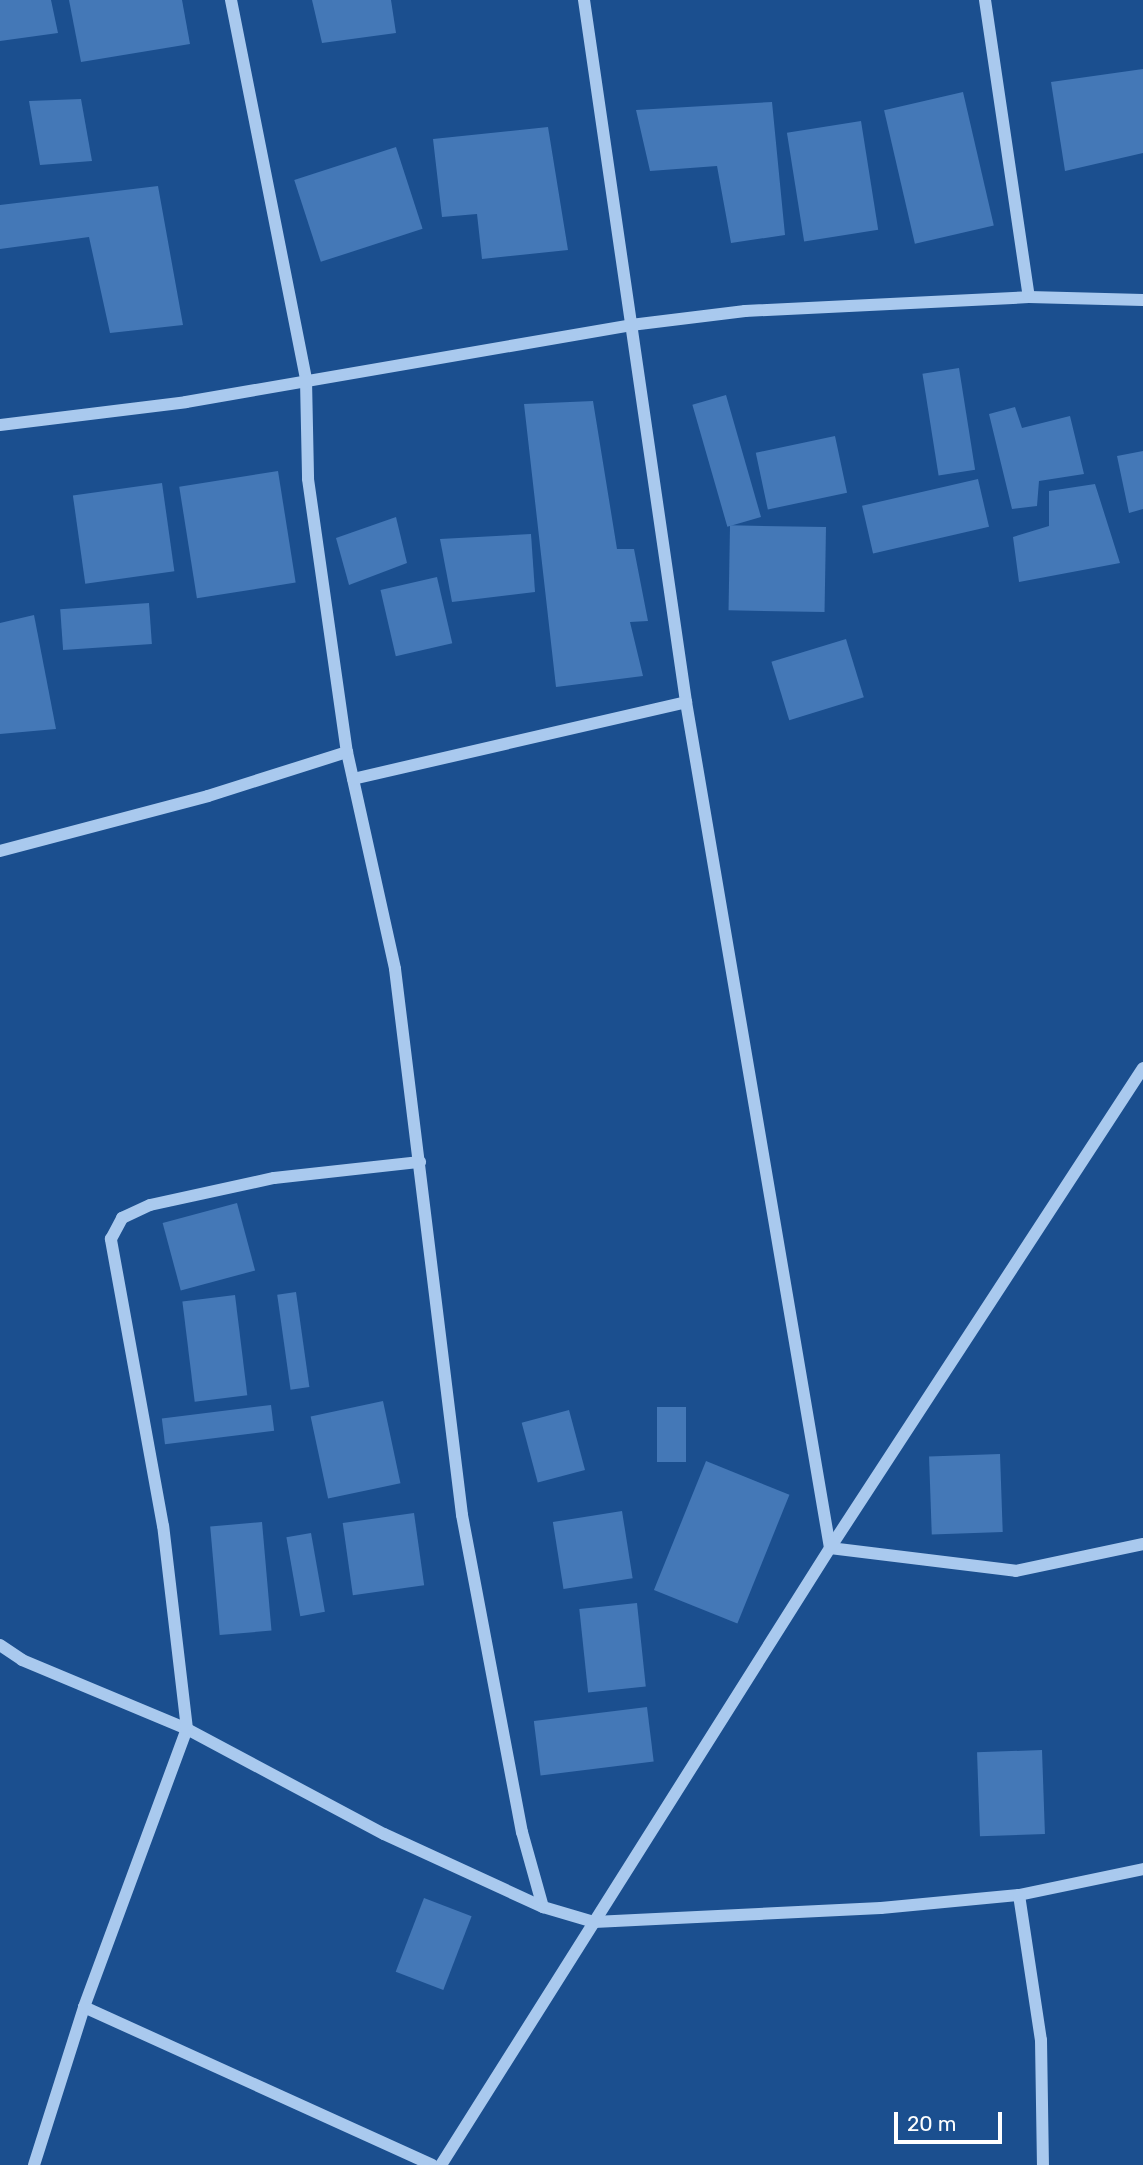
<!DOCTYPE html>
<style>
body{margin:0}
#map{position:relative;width:1143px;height:2165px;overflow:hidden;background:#1b4f8f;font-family:Rubik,sans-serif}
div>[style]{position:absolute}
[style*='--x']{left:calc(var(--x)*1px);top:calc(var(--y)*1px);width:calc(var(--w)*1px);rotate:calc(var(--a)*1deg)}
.building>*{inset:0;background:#4478b7;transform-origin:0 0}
.minor>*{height:12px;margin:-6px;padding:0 6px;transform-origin:6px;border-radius:6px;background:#a9c9ee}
span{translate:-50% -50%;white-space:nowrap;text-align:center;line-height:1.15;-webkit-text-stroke:7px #1b4f8f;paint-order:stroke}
.scale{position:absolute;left:894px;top:2112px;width:108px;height:32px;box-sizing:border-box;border:4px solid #fff;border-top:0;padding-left:9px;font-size:21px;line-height:24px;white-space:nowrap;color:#fff;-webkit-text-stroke:5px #1b4f8f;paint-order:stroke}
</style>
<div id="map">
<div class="building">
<i style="clip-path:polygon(0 0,51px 0,58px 33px,0 41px)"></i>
<i style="clip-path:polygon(69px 0,182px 0,190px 44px,81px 62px)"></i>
<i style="clip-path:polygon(312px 0,391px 0,396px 33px,322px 43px)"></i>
<i style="clip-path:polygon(1143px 69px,1143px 153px,1065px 171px,1051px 82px)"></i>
<i style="left:963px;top:92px;width:137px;height:81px;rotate:77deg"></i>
<i style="clip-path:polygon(81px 99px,92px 161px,40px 165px,29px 101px)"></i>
<i style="clip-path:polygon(772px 102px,785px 235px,731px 243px,717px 166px,650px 171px,636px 110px)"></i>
<i style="left:861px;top:121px;width:110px;height:75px;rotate:81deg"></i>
<i style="clip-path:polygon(548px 127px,568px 250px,482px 259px,477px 214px,442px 217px,433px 139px)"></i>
<i style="left:396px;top:147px;width:86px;height:107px;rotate:72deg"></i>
<i style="clip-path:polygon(158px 186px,183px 325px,110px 333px,89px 237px,0 249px,0 205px)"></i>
<i style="left:959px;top:368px;width:103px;height:37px;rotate:81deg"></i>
<i style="left:726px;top:395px;width:127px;height:35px;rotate:74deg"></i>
<i style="clip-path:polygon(593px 401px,617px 549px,634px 549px,648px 621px,630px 622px,643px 676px,556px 687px,524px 404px)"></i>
<i style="clip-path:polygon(1015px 407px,1022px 428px,1070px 416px,1084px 474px,1039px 481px,1037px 506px,1012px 509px,989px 414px)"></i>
<i style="left:835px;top:436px;width:58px;height:81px;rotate:78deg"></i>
<i style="clip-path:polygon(1143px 451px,1143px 509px,1129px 513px,1117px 456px)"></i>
<i style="left:278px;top:471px;width:113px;height:100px;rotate:81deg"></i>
<i style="left:978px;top:479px;width:49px;height:119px;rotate:77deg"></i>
<i style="left:162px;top:483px;width:89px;height:90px;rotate:82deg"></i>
<i style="clip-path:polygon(1095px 484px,1120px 563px,1019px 582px,1013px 537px,1049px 526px,1049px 491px)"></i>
<i style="clip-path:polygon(396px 517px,407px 563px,349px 585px,336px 538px)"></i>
<i style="left:826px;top:527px;width:85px;height:96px;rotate:91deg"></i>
<i style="clip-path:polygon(531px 534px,535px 592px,452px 602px,440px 539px)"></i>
<i style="left:437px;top:577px;width:68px;height:58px;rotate:77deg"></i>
<i style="left:149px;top:603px;width:41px;height:89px;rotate:86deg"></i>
<i style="clip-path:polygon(34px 615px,56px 729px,0 734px,0 623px)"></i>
<i style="left:846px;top:639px;width:61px;height:78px;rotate:73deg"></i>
<i style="left:237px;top:1203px;width:70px;height:77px;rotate:75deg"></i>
<i style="left:296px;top:1292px;width:96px;height:19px;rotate:82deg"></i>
<i style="left:235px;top:1295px;width:101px;height:53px;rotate:83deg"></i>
<i style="left:383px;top:1401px;width:84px;height:74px;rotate:78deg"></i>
<i style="left:271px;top:1405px;width:26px;height:110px;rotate:83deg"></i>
<i style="left:657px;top:1407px;width:29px;height:55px"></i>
<i style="left:569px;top:1410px;width:62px;height:49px;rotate:75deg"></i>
<i style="left:1000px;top:1454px;width:78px;height:71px;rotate:88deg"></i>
<i style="left:706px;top:1461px;width:90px;height:139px;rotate:22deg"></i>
<i style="left:622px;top:1511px;width:68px;height:70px;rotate:81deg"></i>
<i style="left:414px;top:1513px;width:73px;height:72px;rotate:82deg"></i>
<i style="left:262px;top:1522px;width:109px;height:52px;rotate:85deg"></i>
<i style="left:311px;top:1533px;width:80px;height:25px;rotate:80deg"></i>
<i style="left:637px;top:1603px;width:84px;height:58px;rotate:84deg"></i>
<i style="left:647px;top:1707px;width:55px;height:114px;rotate:83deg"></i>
<i style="left:1042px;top:1750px;width:84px;height:65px;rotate:88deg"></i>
<i style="left:424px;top:1898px;width:51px;height:79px;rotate:21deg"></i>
</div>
<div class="minor">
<i style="--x:231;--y:0;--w:387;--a:78.8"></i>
<i style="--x:306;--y:380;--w:99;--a:88.8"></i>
<i style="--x:308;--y:479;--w:276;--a:81.9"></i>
<i style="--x:347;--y:752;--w:222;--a:77.5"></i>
<i style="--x:395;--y:969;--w:550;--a:83"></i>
<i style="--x:462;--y:1515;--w:323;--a:79.3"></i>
<i style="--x:522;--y:1832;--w:78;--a:74.4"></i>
<i style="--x:543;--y:1907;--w:53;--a:16.4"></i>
<i style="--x:594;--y:1922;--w:287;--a:-2.8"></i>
<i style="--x:881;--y:1908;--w:139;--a:-5.4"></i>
<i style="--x:1019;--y:1895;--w:127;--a:-11.8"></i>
<i style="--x:584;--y:0;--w:709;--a:81.73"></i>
<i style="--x:686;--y:702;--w:858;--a:80.34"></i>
<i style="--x:830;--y:1548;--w:187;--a:7"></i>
<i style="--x:1016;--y:1571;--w:130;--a:-12"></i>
<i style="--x:985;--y:0;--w:300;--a:81.6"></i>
<i style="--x:0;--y:425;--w:187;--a:-7"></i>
<i style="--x:186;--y:402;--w:452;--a:-9.8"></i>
<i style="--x:631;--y:325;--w:115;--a:-7"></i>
<i style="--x:745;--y:311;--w:284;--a:-2.8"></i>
<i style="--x:1029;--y:297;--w:114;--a:1.5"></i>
<i style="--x:353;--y:779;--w:342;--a:-13"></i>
<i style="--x:0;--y:851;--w:215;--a:-14.8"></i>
<i style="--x:208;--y:796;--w:146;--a:-17.6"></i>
<i style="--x:0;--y:1645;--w:27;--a:34"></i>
<i style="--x:22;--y:1660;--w:179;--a:22.7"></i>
<i style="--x:187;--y:1729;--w:223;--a:28.1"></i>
<i style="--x:384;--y:1834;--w:175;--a:24.7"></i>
<i style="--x:1019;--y:1895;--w:147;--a:81.4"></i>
<i style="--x:1041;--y:2040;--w:125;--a:89.1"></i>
<i style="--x:84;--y:2007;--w:382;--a:24.4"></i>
<i style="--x:34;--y:2165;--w:166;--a:-72.4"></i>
<i style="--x:84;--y:2007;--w:296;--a:-69.7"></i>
<i style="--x:187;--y:1729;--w:204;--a:-96.7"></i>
<i style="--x:163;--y:1526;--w:292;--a:-100.3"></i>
<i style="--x:111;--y:1239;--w:24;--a:-62"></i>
<i style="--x:122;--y:1218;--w:31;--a:-25"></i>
<i style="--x:150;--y:1205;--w:127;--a:-12.3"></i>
<i style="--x:274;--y:1178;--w:147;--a:-6.3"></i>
<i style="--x:441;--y:2165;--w:729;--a:-57.77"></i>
<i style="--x:830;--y:1548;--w:573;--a:-56.89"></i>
</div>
<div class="scale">20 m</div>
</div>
